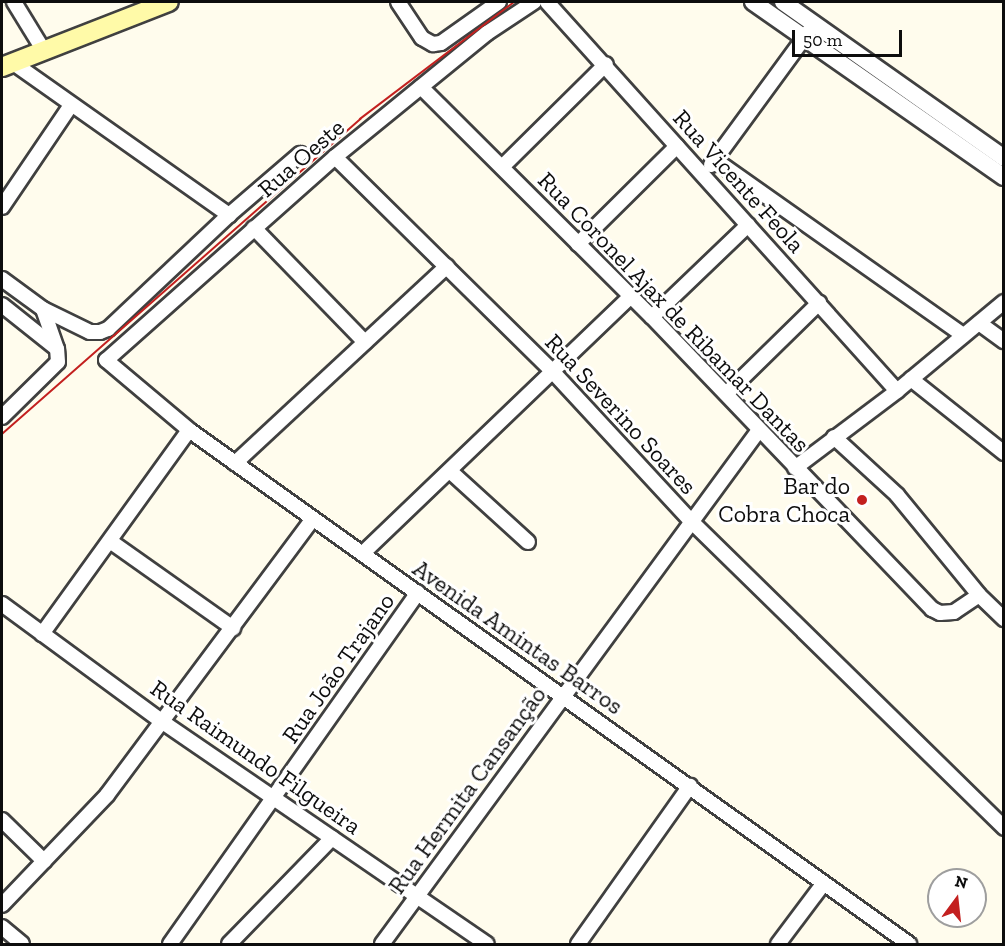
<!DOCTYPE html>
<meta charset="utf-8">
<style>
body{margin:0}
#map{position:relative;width:1005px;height:946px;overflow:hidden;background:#fffced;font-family:"Zilla Slab",serif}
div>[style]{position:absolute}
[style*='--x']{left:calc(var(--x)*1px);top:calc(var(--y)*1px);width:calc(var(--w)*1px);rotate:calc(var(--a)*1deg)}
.roads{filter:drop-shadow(2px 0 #404040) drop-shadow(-2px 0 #404040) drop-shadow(0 2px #404040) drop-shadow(0 -2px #404040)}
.minor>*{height:14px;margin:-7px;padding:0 7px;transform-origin:7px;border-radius:7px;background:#fff}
.tertiary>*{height:16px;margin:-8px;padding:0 8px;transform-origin:8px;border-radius:8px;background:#fff}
.secondary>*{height:18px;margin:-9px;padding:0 9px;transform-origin:9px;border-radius:9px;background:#fffaa8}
.tram>*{height:1.5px;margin:-0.75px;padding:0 0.75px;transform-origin:0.75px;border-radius:0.75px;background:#c3201f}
.dots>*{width:16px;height:16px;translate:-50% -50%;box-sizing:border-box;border:3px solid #fff;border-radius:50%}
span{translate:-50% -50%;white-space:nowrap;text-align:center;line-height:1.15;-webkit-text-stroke:6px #fff;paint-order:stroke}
.street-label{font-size:24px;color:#0d0d0d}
.poi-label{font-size:24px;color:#0d0d0d}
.right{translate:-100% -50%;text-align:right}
.frame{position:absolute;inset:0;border:3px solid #0d0d0d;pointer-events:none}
.north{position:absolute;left:927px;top:868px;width:60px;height:60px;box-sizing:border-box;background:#fff;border:2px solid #9e9e9e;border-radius:50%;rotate:15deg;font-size:16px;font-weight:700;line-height:24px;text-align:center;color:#0d0d0d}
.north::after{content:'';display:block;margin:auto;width:21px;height:27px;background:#c3201f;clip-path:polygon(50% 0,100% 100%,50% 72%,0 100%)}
.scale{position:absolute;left:792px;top:30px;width:110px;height:27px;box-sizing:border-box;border:3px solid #0d0d0d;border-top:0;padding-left:8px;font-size:18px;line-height:21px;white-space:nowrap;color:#0d0d0d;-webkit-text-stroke:4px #fff;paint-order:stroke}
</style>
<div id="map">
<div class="roads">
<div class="minor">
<i style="--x:14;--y:2;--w:57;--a:58.5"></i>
<i style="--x:398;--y:2;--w:43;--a:56.3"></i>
<i style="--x:422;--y:38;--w:13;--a:29"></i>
<i style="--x:433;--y:44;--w:8;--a:-7"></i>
<i style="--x:441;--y:43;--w:71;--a:-35.3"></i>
<i style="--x:534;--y:2;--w:56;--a:146.6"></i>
<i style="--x:487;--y:33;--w:196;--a:140.8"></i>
<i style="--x:335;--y:157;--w:306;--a:138.4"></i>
<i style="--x:106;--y:360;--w:109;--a:40.1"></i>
<i style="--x:189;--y:430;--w:885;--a:35.52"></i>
<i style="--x:547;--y:2;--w:523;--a:48.02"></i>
<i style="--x:12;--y:62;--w:266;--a:35.2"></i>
<i style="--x:229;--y:215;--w:94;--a:-40.7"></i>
<i style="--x:421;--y:87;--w:326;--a:44.9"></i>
<i style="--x:652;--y:317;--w:405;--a:46.2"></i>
<i style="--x:932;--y:609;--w:9;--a:27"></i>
<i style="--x:940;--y:613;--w:14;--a:-4"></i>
<i style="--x:954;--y:612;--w:30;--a:-34"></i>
<i style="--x:335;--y:157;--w:306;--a:44.6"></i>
<i style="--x:553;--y:372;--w:206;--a:47.2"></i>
<i style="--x:693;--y:523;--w:436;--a:44.4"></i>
<i style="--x:715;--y:160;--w:304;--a:35.2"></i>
<i style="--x:711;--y:165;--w:166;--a:-53.8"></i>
<i style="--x:502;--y:167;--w:146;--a:-44.7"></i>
<i style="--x:2;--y:207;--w:123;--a:-55.9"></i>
<i style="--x:254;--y:228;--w:159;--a:45.8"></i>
<i style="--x:578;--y:244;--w:139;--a:-44.7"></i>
<i style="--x:2;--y:279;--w:51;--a:36.2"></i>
<i style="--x:43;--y:309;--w:52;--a:26.1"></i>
<i style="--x:90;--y:332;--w:10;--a:0"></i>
<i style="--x:100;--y:332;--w:9;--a:-21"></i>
<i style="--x:108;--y:329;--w:166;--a:-43.3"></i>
<i style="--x:2;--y:305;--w:69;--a:38.5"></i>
<i style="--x:652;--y:317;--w:133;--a:-43.8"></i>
<i style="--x:979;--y:323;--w:31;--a:36"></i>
<i style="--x:911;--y:379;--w:119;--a:38.5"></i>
<i style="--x:727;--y:393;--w:129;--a:-44.4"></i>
<i style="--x:2;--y:417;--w:78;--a:-44.5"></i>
<i style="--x:58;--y:362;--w:13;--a:-94"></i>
<i style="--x:57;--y:349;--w:42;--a:-109.3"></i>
<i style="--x:834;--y:437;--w:86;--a:42.6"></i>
<i style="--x:897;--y:495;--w:129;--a:50.6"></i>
<i style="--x:979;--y:595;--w:35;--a:44"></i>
<i style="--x:235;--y:463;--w:289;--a:-42.9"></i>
<i style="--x:795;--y:468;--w:128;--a:-37"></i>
<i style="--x:897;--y:391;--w:139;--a:-39.8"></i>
<i style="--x:451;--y:472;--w:104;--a:42.3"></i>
<i style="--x:110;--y:541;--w:151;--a:35.3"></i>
<i style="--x:363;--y:553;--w:371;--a:-43.8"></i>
<i style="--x:2;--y:604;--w:201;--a:36.3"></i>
<i style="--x:164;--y:723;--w:391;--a:34.4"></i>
<i style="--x:42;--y:634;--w:251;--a:-54.2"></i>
<i style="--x:2;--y:820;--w:59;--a:44.3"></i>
<i style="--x:2;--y:905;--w:152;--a:-46.3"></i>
<i style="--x:107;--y:795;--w:344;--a:-53.3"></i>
<i style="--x:2;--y:927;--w:26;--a:40"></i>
<i style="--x:170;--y:944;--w:430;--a:-54.8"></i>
<i style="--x:229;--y:944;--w:148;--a:-45.8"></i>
<i style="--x:382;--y:944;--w:637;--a:-53.74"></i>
<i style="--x:578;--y:944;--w:194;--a:-54.7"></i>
<i style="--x:778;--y:944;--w:75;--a:-53.1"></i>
</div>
<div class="tertiary">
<i style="--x:753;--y:2;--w:306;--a:34.9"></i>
<i style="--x:783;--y:2;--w:271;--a:35.2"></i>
</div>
<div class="secondary">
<i style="--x:2;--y:67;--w:179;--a:-21.3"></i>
</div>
</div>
<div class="tram">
<i style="--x:2;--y:434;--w:477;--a:-41.3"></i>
<i style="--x:360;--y:119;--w:193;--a:-37.2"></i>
</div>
<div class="dots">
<i style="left:862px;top:500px;background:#c3201f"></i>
</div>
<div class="street-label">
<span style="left:301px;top:158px;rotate:-41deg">Rua Oeste</span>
<span style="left:739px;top:181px;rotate:48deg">Rua Vicente Feola</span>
<span style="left:674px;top:312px;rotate:46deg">Rua Coronel Ajax de Ribamar Dantas</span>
<span style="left:621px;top:414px;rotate:47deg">Rua Severino Soares</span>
<span style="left:518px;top:637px;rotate:35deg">Avenida Amintas Barros</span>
<span style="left:338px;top:668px;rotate:-55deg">Rua João Trajano</span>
<span style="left:256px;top:757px;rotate:35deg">Rua Raimundo Filgueira</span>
<span style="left:467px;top:790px;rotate:-54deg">Rua Hermita Cansanção</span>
</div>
<div class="poi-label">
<span class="right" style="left:850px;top:500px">Bar do<br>Cobra Choca</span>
</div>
<div class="frame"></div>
<div class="north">N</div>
<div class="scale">50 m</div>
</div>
